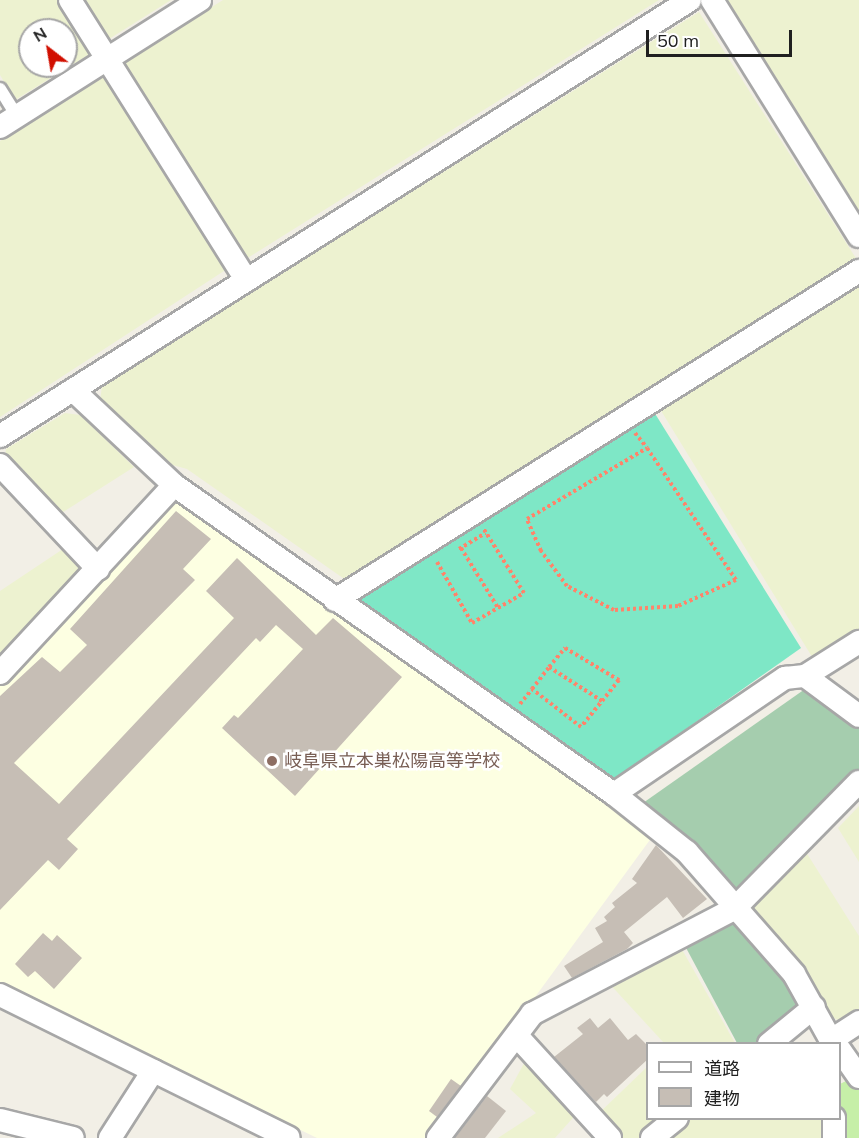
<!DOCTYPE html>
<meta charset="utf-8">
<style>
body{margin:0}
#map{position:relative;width:859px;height:1138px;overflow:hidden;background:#f2efe6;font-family:Mulish,"Noto Sans JP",sans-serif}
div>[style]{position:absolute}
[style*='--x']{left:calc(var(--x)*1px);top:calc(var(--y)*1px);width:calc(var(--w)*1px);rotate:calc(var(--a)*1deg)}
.education>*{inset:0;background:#fdffe2}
.farmland>*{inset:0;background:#edf2d0}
.grass>*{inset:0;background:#c6efa8}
.cemetery>*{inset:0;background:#a5cdae}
.pitch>*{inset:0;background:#7ee7c6}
.building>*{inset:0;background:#c6beb5}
.path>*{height:4px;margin-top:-2px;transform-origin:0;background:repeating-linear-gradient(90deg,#ff846a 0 3px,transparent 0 6px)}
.roads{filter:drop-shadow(2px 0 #a7a7a7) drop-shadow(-2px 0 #a7a7a7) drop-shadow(0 2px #a7a7a7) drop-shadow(0 -2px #a7a7a7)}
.service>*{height:12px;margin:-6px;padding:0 6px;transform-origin:6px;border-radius:6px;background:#fff}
.minor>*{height:22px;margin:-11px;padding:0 11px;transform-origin:11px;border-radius:11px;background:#fff}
.dots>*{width:16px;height:16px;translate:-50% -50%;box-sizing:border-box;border:3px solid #fff;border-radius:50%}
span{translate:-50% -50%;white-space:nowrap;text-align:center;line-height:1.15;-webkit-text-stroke:5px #fff;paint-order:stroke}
.education-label{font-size:18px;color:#785e54}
.left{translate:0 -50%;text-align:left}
.legend{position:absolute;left:646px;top:1042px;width:195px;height:78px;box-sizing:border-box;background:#fff;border:2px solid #a6a6a6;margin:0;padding:8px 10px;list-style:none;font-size:18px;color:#202020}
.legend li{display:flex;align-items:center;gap:12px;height:30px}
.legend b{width:30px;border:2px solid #a6a6a6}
.north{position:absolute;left:18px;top:18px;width:60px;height:60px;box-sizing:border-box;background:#fff;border:2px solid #a6a6a6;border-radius:50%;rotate:329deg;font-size:16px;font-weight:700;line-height:24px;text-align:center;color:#202020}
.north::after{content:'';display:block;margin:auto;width:21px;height:27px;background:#d10f00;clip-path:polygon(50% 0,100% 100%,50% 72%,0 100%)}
.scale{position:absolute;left:646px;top:30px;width:146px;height:27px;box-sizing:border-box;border:3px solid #202020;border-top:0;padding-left:8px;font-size:18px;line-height:21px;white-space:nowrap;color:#202020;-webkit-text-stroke:4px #fff;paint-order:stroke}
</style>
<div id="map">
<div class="education">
<i style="clip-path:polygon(175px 499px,652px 837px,432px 1138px,317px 1138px,0 983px,0 684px)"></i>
</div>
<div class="farmland">
<i style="clip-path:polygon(evenodd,0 0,61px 0,93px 52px,15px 100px,0 75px,0 0,30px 30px,66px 30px,66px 66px,30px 66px,30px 30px)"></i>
<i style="clip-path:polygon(85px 0,171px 0,109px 39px)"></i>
<i style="clip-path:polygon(223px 0,659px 0,246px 259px,123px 63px)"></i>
<i style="clip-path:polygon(722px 0,859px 0,859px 219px)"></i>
<i style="clip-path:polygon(699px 12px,859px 263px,350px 583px,187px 469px,158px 461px,100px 401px,102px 386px)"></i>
<i style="clip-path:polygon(107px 75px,227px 269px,0 417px,0 141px)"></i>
<i style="clip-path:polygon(859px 284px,859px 632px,814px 660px,660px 409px)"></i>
<i style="clip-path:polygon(65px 413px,80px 415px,134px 467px,60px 514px,5px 458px,6px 449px)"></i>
<i style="clip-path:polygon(66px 547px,82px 565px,82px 575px,0 665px,0 591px)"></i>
<i style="clip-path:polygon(859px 806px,859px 862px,838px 828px)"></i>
<i style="clip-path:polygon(806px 852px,859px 936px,859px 1013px,844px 1023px,830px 1016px,793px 962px,754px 919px,753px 909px)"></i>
<i style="clip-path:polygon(680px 946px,735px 1043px,664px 1043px,606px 980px)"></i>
<i style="clip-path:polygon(528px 1056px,579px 1111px,555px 1138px,498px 1138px,536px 1113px,510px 1089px)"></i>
<i style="clip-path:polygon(647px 1067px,648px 1118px,669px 1119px,643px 1138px,617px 1138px,596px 1116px)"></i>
<i style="clip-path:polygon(682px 1119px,827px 1119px,828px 1138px,658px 1138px)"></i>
</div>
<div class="grass">
<i style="clip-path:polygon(852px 1078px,859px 1086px,859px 1138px,839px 1138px,840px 1084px)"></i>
</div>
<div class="cemetery">
<i style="clip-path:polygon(805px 689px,859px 723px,859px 775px,740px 893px,643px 803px)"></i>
<i style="clip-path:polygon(732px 921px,741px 924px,808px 1006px,766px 1043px,737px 1043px,684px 944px)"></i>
</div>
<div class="pitch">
<i style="clip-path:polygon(654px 412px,801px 648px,611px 782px,360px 605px,354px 595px)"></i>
</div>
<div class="building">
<i style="clip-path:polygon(176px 511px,211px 539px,183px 569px,195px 580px,14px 763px,59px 804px,234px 618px,206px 591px,237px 558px,316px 635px,333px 618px,402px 677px,295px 796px,222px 728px,234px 715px,238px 718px,303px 649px,276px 625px,260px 642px,256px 638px,67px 839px,78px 849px,59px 870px,48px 860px,0 910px,0 696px,42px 657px,60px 672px,87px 645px,70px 629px)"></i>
<i style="clip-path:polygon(656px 845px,707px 899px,683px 918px,667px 897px,624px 932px,633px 943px,627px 949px,572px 978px,564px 966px,603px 942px,595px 928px,607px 921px,604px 917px,615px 907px,612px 903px,637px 883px,632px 879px)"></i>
<i style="clip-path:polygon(43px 933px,52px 941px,57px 935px,82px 958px,54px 989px,35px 971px,28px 977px,15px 964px)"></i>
<i style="clip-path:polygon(590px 1018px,598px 1028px,610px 1018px,628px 1040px,636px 1034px,648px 1046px,648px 1059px,607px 1097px,604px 1094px,596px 1102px,554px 1057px,583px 1034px,577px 1028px)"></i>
<i style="clip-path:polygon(451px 1079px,461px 1086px,437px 1117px,429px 1111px)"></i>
<i style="clip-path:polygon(487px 1096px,506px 1111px,485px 1138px,455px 1138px)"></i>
</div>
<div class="path">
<i style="--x:635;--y:433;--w:19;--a:51"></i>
<i style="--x:647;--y:448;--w:159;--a:56"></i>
<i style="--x:736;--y:580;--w:64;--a:155.9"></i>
<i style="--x:678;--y:606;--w:64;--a:176.4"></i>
<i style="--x:614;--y:610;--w:53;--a:-152.9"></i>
<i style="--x:567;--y:586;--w:44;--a:-126.6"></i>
<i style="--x:541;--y:551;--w:35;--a:-114"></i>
<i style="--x:527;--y:519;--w:139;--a:-30.6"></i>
<i style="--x:461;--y:548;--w:70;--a:58.3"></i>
<i style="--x:459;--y:549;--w:31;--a:-31"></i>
<i style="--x:437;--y:562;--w:70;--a:60.2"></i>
<i style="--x:472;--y:623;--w:60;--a:-30"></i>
<i style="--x:524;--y:593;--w:77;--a:-122.2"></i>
<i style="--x:549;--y:667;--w:63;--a:32.7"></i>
<i style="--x:520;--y:704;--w:19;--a:-51"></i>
<i style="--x:532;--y:689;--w:28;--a:-52"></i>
<i style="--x:549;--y:667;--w:25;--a:-50"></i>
<i style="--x:565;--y:648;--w:63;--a:30.7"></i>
<i style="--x:619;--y:680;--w:60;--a:129"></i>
<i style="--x:581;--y:727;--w:62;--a:-142.2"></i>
</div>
<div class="roads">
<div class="service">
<i style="--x:0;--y:89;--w:32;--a:58"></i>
</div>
<div class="minor">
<i style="--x:70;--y:0;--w:331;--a:57.8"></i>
<i style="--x:712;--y:0;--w:278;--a:58.1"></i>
<i style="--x:0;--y:127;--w:237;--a:-32.4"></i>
<i style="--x:73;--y:390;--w:139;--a:43.2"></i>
<i style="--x:174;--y:485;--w:538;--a:35.08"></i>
<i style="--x:614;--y:794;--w:93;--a:38.5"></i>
<i style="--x:687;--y:852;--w:162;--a:48.7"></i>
<i style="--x:794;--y:974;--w:80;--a:60.9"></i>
<i style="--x:0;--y:436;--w:816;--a:-32.29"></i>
<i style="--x:0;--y:465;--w:143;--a:46.7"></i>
<i style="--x:335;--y:600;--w:619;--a:-32.12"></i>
<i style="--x:0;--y:673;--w:256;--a:-47.2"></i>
<i style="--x:805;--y:676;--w:67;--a:36.5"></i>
<i style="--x:614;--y:794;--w:207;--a:-34.2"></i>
<i style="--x:785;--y:678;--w:20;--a:-6"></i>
<i style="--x:805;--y:676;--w:64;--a:-32.2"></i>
<i style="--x:0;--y:995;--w:322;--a:26.3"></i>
<i style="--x:517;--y:1036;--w:138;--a:47.6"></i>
<i style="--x:769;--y:1044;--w:58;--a:-39.4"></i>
<i style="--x:836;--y:1044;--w:6;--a:-121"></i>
<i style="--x:833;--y:1039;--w:31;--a:-33"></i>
<i style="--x:840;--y:1050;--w:33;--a:55"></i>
<i style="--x:834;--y:1118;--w:20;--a:90"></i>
<i style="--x:0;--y:1120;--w:75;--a:13.9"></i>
<i style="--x:110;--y:1138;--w:80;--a:-57.3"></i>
<i style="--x:438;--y:1138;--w:156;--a:-52.8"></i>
<i style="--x:532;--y:1014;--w:228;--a:-27.5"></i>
<i style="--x:734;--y:909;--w:178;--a:-45.5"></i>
<i style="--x:652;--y:1138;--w:32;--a:-39"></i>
</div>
</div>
<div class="dots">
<i style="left:272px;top:761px;background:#8d6e63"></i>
</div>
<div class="education-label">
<span class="left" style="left:284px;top:761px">岐阜県立本巣松陽高等学校</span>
</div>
<ul class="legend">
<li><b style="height:8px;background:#fff"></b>道路</li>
<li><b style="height:16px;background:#c6beb5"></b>建物</li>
</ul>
<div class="north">N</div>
<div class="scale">50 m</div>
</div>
